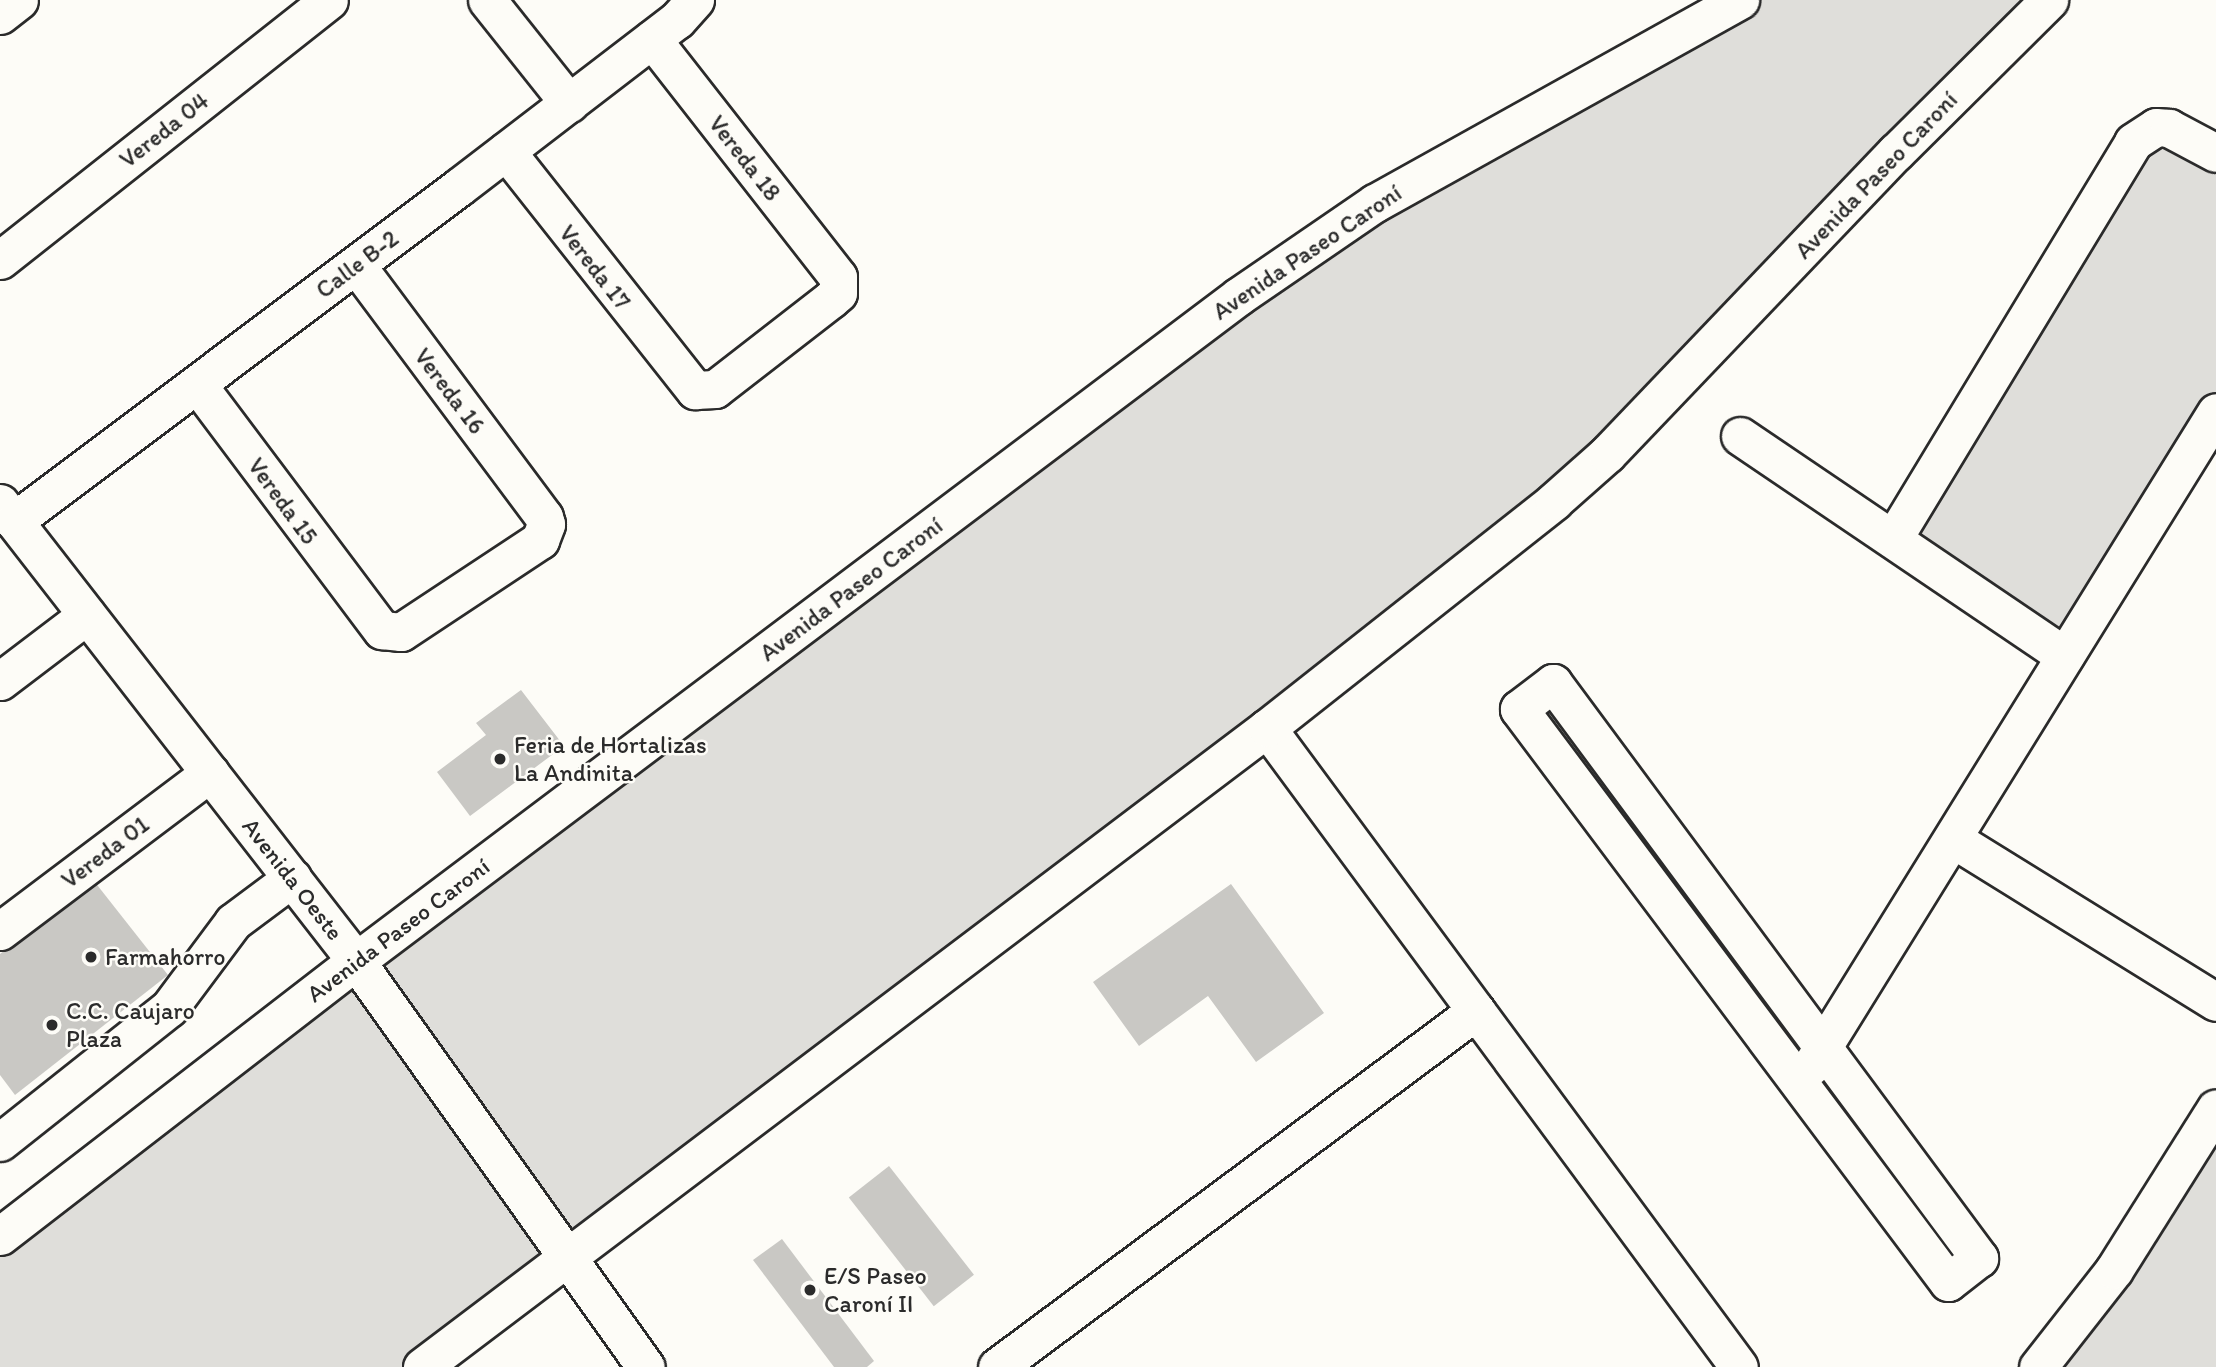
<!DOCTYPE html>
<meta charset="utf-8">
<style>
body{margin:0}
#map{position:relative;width:2216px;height:1367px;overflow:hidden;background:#fdfcf7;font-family:Itim,sans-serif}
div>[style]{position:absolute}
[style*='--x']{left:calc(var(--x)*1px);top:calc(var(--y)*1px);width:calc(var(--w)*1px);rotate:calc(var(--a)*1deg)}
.green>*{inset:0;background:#dfdeda}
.building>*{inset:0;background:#c9c8c4;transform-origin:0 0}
.roads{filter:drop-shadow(2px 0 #2b2b2b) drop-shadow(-2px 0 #2b2b2b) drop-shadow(0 2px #2b2b2b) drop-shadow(0 -2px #2b2b2b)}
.minor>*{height:37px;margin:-18.5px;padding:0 18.5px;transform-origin:18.5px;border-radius:18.5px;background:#fdfcf7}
.dots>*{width:19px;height:19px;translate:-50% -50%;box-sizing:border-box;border:4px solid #fdfcf7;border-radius:50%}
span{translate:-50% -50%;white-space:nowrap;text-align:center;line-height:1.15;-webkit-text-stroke:5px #fdfcf7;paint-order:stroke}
.street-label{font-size:24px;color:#2b2b2b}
.poi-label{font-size:24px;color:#2b2b2b}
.left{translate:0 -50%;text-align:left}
</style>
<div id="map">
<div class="green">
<i style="clip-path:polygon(1740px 0,2049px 0,1607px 454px,422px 1367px,0 1367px,0 1236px,1239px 296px)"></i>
<i style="clip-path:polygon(2133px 142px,2216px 153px,2216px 412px,2065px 656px,1893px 539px)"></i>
<i style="clip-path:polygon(2216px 1108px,2216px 1367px,2038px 1367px)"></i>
</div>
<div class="building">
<i style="clip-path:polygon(521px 690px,564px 746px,470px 816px,437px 772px,486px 735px,476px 723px)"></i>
<i style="clip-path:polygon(94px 881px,168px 975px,15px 1095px,0 1075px,0 954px)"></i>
<i style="clip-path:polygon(1231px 884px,1324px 1013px,1256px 1062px,1208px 996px,1139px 1046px,1093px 982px)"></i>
<i style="left:889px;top:1166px;width:138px;height:51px;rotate:52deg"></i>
<i style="clip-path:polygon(782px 1239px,874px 1361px,867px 1367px,834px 1367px,753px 1260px)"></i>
</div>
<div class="roads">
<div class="minor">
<i style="--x:487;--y:0;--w:132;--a:51.5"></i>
<i style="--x:0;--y:15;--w:24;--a:-38"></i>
<i style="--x:506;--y:151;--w:305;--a:51.7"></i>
<i style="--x:695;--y:390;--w:20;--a:-3"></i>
<i style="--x:715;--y:389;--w:147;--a:-37.8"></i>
<i style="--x:831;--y:299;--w:9;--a:-41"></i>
<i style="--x:838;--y:293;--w:16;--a:-90"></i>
<i style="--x:838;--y:277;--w:302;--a:-128"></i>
<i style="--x:0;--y:260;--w:419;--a:-38.3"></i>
<i style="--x:197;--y:384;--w:308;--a:53.1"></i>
<i style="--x:382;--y:630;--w:19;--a:6"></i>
<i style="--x:401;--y:632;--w:167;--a:-33.5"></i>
<i style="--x:540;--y:540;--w:17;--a:-69"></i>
<i style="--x:546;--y:524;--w:7;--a:-106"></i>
<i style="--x:544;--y:517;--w:314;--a:-126.7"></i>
<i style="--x:1740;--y:436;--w:392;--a:34.1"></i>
<i style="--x:0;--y:503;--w:580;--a:52.14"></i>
<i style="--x:356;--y:961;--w:499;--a:54.5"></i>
<i style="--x:14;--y:521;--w:556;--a:-36.89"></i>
<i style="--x:459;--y:187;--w:275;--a:-37.5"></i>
<i style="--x:677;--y:20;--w:27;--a:-48"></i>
<i style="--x:1893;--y:539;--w:464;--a:-58.8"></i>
<i style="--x:2133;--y:142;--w:27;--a:-33"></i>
<i style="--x:2156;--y:127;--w:13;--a:4"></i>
<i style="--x:2169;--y:128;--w:53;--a:28"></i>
<i style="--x:0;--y:681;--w:109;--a:-37.2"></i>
<i style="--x:1553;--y:683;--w:716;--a:53.47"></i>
<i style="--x:1979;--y:1258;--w:39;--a:142"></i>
<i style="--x:1948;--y:1282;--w:716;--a:-126.82"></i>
<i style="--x:1519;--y:709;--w:43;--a:-37.4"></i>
<i style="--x:1267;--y:728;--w:794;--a:53.55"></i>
<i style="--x:1953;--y:839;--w:309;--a:31.8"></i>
<i style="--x:0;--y:931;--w:263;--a:-37"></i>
<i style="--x:1811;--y:1066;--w:769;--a:-58.23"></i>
<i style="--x:0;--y:1142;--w:216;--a:-38.4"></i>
<i style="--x:169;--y:1008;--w:107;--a:-53.3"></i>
<i style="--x:233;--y:922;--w:74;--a:-36.7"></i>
<i style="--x:0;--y:1236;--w:450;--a:-37.7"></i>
<i style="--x:356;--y:961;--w:1105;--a:-36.98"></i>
<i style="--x:1239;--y:296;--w:165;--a:-34.4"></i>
<i style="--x:1375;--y:203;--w:418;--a:-29.1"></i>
<i style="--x:422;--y:1367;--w:1059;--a:-37.1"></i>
<i style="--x:1267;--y:728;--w:366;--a:-38.3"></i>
<i style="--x:1554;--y:501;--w:71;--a:-41.6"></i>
<i style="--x:1607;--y:454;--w:418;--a:-46.3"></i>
<i style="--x:1896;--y:152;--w:216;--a:-44.8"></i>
<i style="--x:997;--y:1367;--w:597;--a:-36.62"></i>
<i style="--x:2038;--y:1367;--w:123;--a:-51.9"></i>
<i style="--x:2114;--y:1270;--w:191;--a:-57.8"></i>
</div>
</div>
<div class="dots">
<i style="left:500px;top:759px;background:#2b2b2b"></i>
<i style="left:91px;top:957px;background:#2b2b2b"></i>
<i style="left:52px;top:1025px;background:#2b2b2b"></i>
<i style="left:810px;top:1290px;background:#2b2b2b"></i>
</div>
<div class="street-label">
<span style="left:164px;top:130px;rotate:-38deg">Vereda 04</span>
<span style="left:745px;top:158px;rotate:52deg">Vereda 18</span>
<span style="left:1876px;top:175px;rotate:-46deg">Avenida Paseo Caroní</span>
<span style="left:1307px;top:252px;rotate:-34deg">Avenida Paseo Caroní</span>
<span style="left:357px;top:264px;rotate:-37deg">Calle B-2</span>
<span style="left:595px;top:267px;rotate:52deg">Vereda 17</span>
<span style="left:450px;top:391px;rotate:53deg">Vereda 16</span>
<span style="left:283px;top:501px;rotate:54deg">Vereda 15</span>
<span style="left:851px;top:589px;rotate:-37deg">Avenida Paseo Caroní</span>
<span style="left:105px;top:852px;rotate:-37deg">Vereda 01</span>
<span style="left:293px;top:879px;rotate:52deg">Avenida Oeste</span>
<span style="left:398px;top:930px;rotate:-37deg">Avenida Paseo Caroní</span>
</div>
<div class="poi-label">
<span class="left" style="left:514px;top:759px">Feria de Hortalizas<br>La Andinita</span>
<span class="left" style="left:105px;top:957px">Farmahorro</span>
<span class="left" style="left:66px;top:1025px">C.C. Caujaro<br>Plaza</span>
<span class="left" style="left:824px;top:1290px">E/S Paseo<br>Caroní II</span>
</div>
</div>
